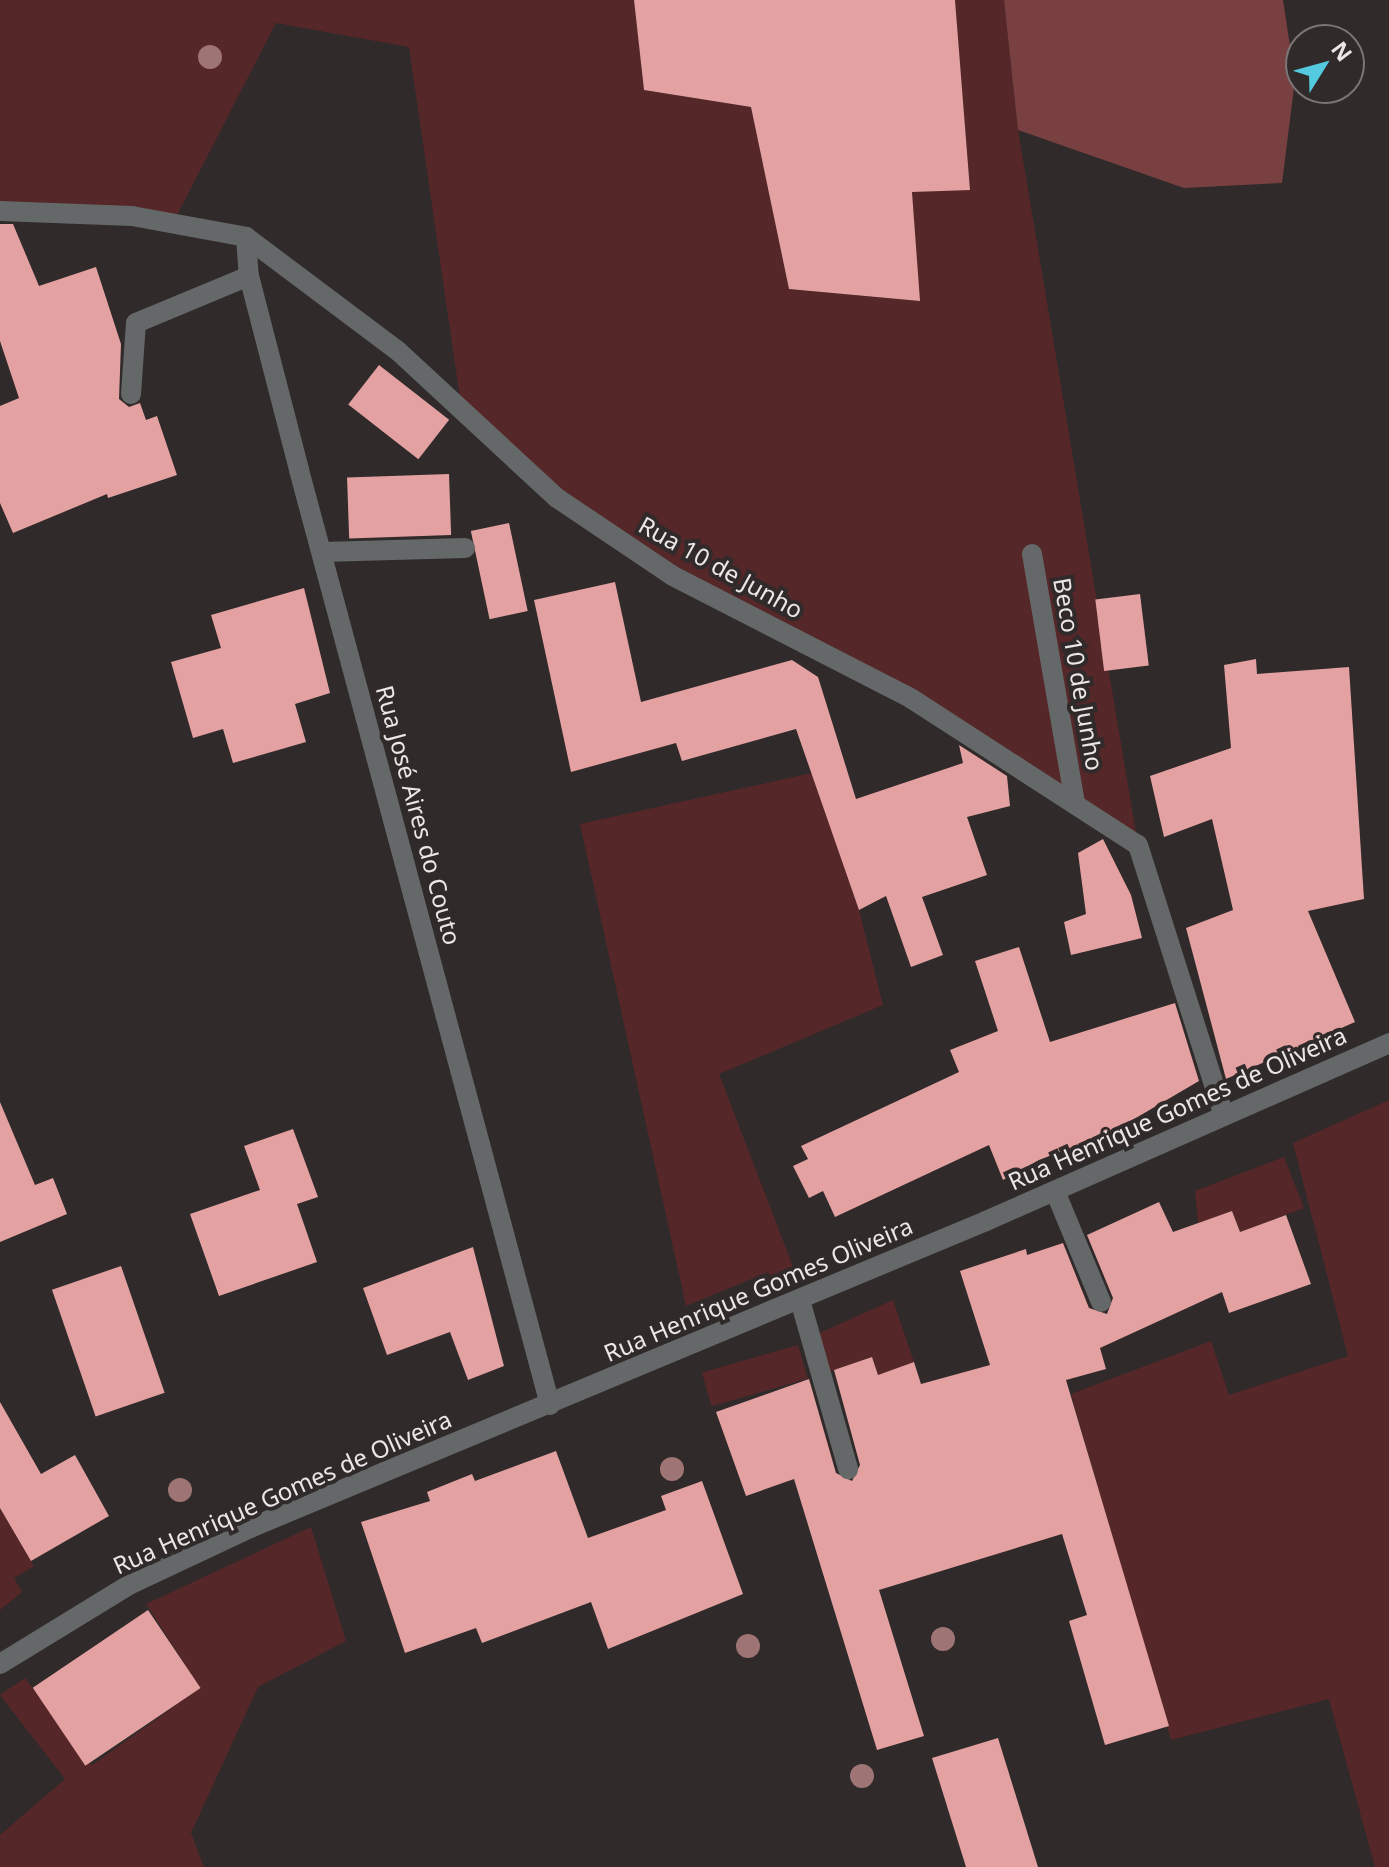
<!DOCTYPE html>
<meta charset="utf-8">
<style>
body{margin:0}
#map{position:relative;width:1389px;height:1867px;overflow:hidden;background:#302a2a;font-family:"Noto Sans",sans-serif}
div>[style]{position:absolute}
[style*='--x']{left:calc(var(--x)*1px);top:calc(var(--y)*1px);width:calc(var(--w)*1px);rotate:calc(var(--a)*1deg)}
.green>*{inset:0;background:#562729;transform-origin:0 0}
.forest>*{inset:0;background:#794042}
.building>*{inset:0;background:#e3a1a1;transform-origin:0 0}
.minor>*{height:20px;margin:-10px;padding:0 10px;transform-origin:10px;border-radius:10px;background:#656868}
.trees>*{width:24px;height:24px;margin:-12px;border-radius:50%;background:#9f7474}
span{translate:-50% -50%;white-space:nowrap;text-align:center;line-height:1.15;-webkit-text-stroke:8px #302a2a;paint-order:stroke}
.street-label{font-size:24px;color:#ebe7e6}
.north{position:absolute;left:1285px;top:24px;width:80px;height:80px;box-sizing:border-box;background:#302a2a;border:2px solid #7b7675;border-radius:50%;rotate:53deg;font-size:22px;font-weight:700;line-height:32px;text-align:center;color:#ebe7e6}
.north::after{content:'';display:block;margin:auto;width:28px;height:36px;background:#54cade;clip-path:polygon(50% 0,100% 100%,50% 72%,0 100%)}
</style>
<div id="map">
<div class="green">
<i style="clip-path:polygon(0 0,634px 0,644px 90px,751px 107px,789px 289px,919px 301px,912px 192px,970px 189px,955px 0,1004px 0,1018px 130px,1138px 845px,912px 699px,673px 576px,462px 412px,409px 47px,276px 23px,174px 221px,0 211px)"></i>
<i style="clip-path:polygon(812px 773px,859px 910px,883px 1005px,719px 1074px,792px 1264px,792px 1275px,774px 1285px,768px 1272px,686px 1306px,580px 824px)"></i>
<i style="clip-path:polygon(1389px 1100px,1389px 1867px,1375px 1867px,1329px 1699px,1171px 1740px,1071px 1394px,1211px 1341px,1229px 1395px,1348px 1356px,1293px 1143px)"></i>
<i style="clip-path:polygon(1284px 1157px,1304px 1208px,1240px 1232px,1232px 1211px,1198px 1223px,1195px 1191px)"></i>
<i style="clip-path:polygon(893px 1300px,914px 1362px,878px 1375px,872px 1357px,826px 1373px,815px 1335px)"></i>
<i style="left:798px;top:1345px;width:35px;height:100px;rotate:74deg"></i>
<i style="clip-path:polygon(0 1508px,34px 1566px,14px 1578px,22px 1592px,0 1610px)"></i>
<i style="clip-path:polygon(311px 1527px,346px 1641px,258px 1687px,191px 1833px,204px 1867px,0 1867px,0 1835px,65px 1779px,0 1695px,25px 1678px,92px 1765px,200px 1688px,146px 1604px)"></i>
</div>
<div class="forest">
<i style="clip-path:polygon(1004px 0,1283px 0,1295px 79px,1282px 183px,1184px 188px,1018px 130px)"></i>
</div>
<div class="building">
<i style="clip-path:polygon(634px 0,955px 0,970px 190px,912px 192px,920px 301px,789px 289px,751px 107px,644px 90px)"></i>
<i style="clip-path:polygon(0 224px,13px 224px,39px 286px,96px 267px,121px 344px,119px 399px,129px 407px,140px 403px,146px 420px,157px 416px,177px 475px,108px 498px,107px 494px,13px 533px,0 503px,0 406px,19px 398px,0 341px)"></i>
<i style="left:379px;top:365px;width:89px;height:50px;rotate:38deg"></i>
<i style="left:449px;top:474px;width:61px;height:102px;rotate:88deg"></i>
<i style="left:509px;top:523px;width:90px;height:39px;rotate:78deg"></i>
<i style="clip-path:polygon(615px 582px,641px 702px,792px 660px,818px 677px,856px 799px,963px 763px,959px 745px,1007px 776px,1010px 806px,967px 817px,987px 875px,922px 897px,943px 955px,911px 967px,886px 896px,859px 910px,796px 729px,682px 761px,676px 743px,571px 772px,534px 600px)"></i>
<i style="clip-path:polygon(304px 588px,330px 693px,295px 704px,306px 742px,233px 763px,223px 729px,193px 738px,171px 662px,221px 648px,211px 615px)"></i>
<i style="left:1140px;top:594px;width:72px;height:45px;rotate:83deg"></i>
<i style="clip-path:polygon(1256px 659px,1257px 674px,1349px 667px,1364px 899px,1308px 911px,1355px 1022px,1226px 1079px,1186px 928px,1233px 910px,1212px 819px,1164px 837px,1150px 776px,1231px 748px,1224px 665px)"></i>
<i style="clip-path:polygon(1103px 839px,1131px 895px,1142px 938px,1071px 955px,1064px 922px,1086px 914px,1078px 853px)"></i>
<i style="clip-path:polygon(1019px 947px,1050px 1042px,1175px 1003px,1199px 1081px,1112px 1132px,1039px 1160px,1003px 1180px,989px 1145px,835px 1217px,823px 1191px,809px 1198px,793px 1166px,808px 1159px,801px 1146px,959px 1072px,950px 1050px,998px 1031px,975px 961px)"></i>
<i style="clip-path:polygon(0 1102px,35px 1185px,53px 1178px,67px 1214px,0 1242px)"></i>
<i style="clip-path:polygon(293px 1129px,318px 1197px,297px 1204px,317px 1262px,219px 1296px,190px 1214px,260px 1190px,244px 1146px)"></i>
<i style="clip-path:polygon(1159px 1202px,1173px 1232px,1232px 1211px,1240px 1232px,1286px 1215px,1311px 1284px,1229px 1313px,1222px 1292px,1100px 1348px,1106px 1369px,1066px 1380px,1169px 1726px,1105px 1745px,1069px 1621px,1087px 1615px,1062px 1534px,879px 1590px,924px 1736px,877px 1750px,794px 1479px,746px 1496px,716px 1412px,809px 1379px,836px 1473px,852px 1481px,860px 1465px,834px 1370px,872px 1357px,878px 1375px,914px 1362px,921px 1384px,990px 1365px,960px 1271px,1026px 1249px,1027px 1255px,1063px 1243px,1089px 1308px,1107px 1314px,1113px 1298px,1087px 1235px)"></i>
<i style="clip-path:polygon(473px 1247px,504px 1366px,468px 1380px,450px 1332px,387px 1355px,363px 1288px)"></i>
<i style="left:121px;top:1266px;width:134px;height:73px;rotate:71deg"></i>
<i style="clip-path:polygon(0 1402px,41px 1474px,75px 1455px,109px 1516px,31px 1561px,0 1508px)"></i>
<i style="clip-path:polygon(556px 1451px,588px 1538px,666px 1510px,661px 1496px,702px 1481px,743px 1594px,608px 1649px,591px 1602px,482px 1643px,476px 1628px,405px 1653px,361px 1522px,430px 1501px,427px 1492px,472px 1474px,475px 1481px)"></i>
<i style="left:148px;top:1610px;width:94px;height:139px;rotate:56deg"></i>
<i style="clip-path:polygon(998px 1738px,1038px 1867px,966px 1867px,932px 1758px)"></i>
</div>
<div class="minor">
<i style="--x:0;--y:211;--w:132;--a:2.2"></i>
<i style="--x:132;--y:216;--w:116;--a:10.4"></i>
<i style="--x:246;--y:237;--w:190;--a:36.9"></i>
<i style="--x:398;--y:351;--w:217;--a:42.8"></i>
<i style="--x:557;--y:498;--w:140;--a:33.9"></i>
<i style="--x:673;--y:576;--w:269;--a:27.2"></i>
<i style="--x:912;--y:699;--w:269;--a:32.9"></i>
<i style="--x:1138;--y:845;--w:284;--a:72.4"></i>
<i style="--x:246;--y:237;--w:39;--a:86"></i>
<i style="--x:249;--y:276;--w:200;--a:75.5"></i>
<i style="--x:299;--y:470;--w:968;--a:74.97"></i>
<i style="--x:131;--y:394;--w:71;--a:-86"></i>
<i style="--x:136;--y:323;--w:122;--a:-22.6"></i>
<i style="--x:322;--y:552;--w:143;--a:-1.6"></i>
<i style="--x:1032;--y:554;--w:254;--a:80.2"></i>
<i style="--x:1055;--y:1191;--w:120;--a:67.5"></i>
<i style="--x:800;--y:1300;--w:176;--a:74.1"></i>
<i style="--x:0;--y:1664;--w:151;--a:-31.5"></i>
<i style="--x:129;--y:1585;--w:134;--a:-25.2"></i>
<i style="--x:250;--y:1528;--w:797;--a:-22.64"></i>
<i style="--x:986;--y:1221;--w:441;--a:-23.8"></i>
</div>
<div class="trees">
<i style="left:210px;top:57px"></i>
<i style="left:672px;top:1469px"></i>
<i style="left:180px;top:1490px"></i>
<i style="left:943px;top:1639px"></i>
<i style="left:748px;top:1646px"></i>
<i style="left:862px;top:1776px"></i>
</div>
<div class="street-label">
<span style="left:721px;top:567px;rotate:29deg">Rua 10 de Junho</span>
<span style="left:1079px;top:674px;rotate:80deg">Beco 10 de Junho</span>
<span style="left:419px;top:815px;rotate:75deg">Rua José Aires do Couto</span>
<span style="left:1177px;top:1108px;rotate:-24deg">Rua Henrique Gomes de Oliveira</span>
<span style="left:758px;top:1289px;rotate:-23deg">Rua Henrique Gomes Oliveira</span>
<span style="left:282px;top:1492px;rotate:-24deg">Rua Henrique Gomes de Oliveira</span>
</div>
<div class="north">N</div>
</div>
